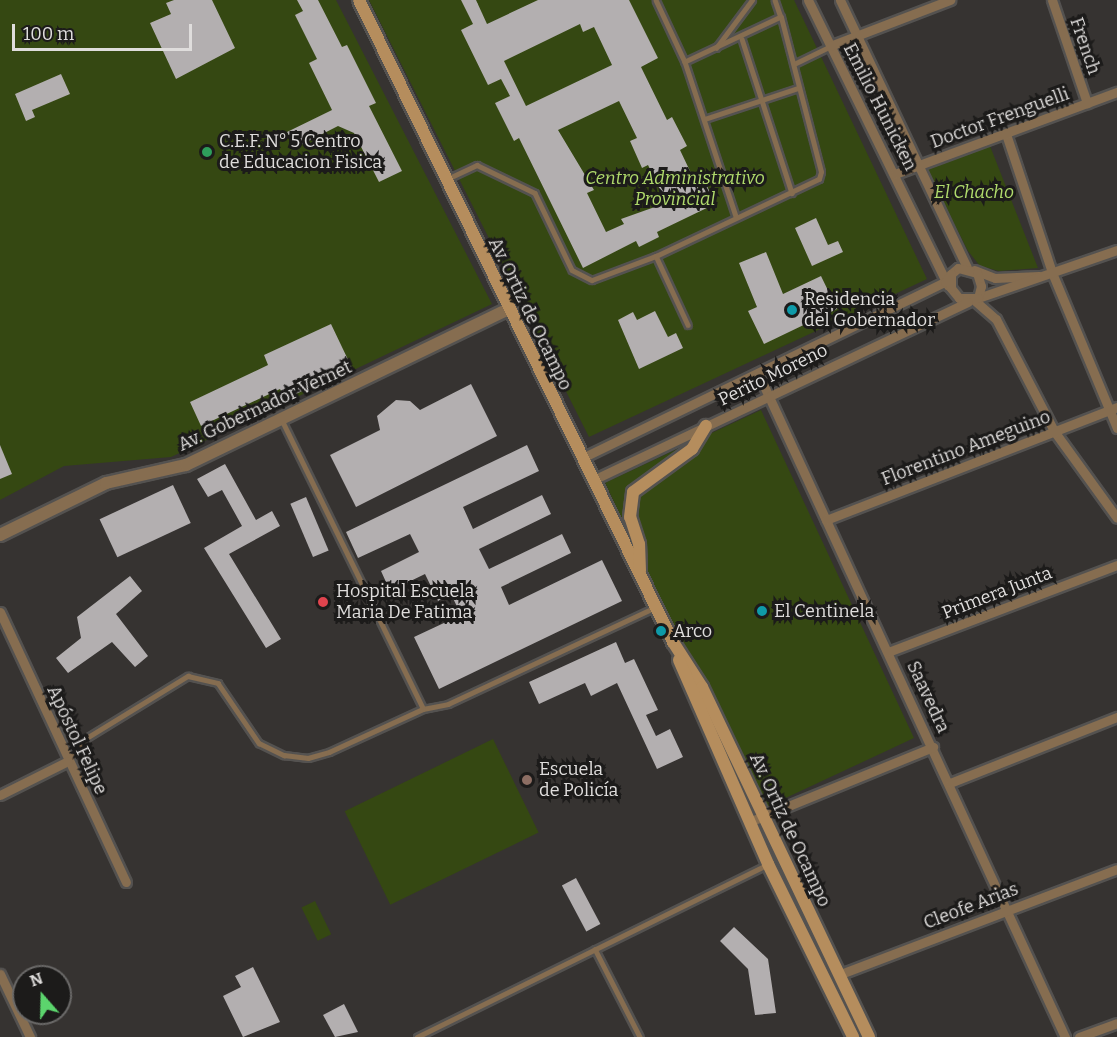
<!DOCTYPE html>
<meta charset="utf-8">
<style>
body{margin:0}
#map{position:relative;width:1117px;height:1037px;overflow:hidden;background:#363331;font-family:Bitter,serif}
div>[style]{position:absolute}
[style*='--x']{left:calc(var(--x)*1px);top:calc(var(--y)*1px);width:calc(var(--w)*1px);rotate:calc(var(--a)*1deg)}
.green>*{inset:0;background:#354812;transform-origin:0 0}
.building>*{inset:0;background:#b3afb0;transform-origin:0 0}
.roads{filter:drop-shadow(2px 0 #545250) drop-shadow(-2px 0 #545250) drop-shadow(0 2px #545250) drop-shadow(0 -2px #545250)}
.service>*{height:4.5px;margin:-2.25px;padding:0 2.25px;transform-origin:2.25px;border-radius:2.25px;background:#866d50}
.minor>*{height:9px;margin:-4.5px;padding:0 4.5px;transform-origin:4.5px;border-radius:4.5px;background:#866d50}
.tertiary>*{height:12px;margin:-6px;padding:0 6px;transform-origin:6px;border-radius:6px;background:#866d50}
.secondary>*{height:12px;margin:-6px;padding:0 6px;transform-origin:6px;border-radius:6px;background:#b58d5d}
.dots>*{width:16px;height:16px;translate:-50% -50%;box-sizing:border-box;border:3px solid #1c1b1a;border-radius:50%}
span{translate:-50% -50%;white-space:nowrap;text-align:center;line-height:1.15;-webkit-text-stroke:6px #1c1b1a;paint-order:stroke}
.street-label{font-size:18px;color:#dfdddc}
.poi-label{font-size:18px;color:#dfdddc}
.left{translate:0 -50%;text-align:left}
.park-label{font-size:18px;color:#b0db6c;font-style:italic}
.north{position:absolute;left:12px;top:965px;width:60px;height:60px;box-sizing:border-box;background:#1c1b1a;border:2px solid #6a6968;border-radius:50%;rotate:340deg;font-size:16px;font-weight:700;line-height:24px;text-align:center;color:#dfdddc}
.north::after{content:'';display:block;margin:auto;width:21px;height:27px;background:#5cd56d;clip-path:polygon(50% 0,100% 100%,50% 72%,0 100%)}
.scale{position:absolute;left:12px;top:24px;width:180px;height:27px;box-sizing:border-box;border:3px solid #dfdddc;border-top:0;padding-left:8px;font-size:18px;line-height:21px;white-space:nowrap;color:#dfdddc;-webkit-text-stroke:4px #1c1b1a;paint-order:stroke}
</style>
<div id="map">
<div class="green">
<i style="clip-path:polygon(0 0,336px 0,492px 304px,171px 457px,64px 466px,0 500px)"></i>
<i style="clip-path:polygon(369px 0,794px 0,927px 279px,589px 437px)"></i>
<i style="clip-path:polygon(990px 146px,1038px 268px,999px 271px,980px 266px,968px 251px,927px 170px)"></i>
<i style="left:761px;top:410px;width:362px;height:172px;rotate:65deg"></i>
<i style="left:493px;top:739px;width:104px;height:165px;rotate:64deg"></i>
<i style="left:315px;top:901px;width:37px;height:15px;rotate:64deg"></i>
</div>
<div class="building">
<i style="clip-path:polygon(174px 0,212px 0,235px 48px,176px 79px,150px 23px,171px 14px,166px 3px)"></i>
<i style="clip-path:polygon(297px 0,318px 0,342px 47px,347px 45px,376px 103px,369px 106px,402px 171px,379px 182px,354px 133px,338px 126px,295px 148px,287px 132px,332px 110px,309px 63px,317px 59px,295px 15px,303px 11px)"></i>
<i style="clip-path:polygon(evenodd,461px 0,476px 0,487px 24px,538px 0,629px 0,658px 58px,641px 67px,667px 120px,672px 117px,687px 146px,680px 150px,699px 190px,707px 186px,715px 204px,657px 232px,659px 237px,639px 247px,636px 241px,583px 268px,519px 138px,514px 141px,495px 103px,510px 96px,501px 79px,488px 85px,461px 30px,473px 24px,461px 0,580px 24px,583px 32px,594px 27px,612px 65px,526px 106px,504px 61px,580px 24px,461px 0,619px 101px,637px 138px,630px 141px,642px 168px,648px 165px,666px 203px,621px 219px,624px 224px,606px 232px,587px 193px,594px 190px,558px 130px,619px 101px)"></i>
<i style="clip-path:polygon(61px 74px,70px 94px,32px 110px,35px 117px,26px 121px,15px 94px)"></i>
<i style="clip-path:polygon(816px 218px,828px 245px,838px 241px,843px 252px,812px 266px,795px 228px)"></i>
<i style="clip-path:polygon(766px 252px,783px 294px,821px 276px,837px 309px,764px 344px,748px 311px,757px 307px,739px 263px)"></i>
<i style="clip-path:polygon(655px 311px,668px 337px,676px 333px,683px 348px,639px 369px,618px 320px,633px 312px,637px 320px)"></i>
<i style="clip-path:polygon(331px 324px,352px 368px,285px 399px,280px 389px,201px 426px,190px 402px,268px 365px,264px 355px)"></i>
<i style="clip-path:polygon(471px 384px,497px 436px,356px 507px,330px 455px,380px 430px,377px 416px,396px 400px,410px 401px,420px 410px)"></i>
<i style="clip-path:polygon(0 445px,12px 474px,0 479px)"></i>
<i style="clip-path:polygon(527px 445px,539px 471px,463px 507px,473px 529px,542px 495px,551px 514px,479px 549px,489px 569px,562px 534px,571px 553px,501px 587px,509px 605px,602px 560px,622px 601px,439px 689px,414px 637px,461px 615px,451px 594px,438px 601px,425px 574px,390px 591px,381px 571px,419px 552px,410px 534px,358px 558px,346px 532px)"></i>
<i style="clip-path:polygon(225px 464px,256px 520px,272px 511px,280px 526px,229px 554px,281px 639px,266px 648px,204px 548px,242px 526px,222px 490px,208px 497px,197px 479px)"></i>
<i style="left:173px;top:485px;width:42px;height:81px;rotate:65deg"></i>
<i style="left:306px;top:497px;width:58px;height:17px;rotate:67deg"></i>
<i style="clip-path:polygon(130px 576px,142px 591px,116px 614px,148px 656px,135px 667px,112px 642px,68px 673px,56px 658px,81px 638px,77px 617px)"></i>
<i style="clip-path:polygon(616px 642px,625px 663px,634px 659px,658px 710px,646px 715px,656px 736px,670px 729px,683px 757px,657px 769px,617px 683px,591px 696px,585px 683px,539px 704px,529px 682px)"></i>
<i style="left:576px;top:878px;width:52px;height:16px;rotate:62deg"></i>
<i style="clip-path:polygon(734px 927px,768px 959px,776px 1013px,755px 1015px,748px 969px,720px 941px)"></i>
<i style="clip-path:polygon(253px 967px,280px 1022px,243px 1037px,223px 996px,241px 987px,235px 976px)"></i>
<i style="clip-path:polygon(344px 1004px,358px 1032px,335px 1037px,323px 1015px)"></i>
</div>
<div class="roads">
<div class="service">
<i style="--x:656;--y:0;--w:68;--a:64.9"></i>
<i style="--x:685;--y:62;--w:162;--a:71.7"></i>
<i style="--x:775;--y:0;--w:18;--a:71"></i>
<i style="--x:742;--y:39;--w:162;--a:72"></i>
<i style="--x:716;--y:48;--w:60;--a:-53.1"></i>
<i style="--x:794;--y:64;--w:39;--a:-26"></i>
<i style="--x:705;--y:119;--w:98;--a:-18.4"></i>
<i style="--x:447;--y:179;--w:33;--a:-25"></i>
<i style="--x:477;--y:165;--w:64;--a:25.8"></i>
<i style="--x:535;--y:193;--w:85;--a:64.3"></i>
<i style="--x:572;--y:270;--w:22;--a:27"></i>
<i style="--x:592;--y:280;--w:68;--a:-20.6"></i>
<i style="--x:656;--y:256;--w:180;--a:-25.3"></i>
<i style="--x:819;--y:179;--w:7;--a:-74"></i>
<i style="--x:821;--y:172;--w:160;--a:-104.5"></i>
<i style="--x:781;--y:17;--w:106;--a:154.9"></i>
<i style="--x:656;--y:256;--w:76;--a:65.1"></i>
<i style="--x:423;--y:709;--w:25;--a:-11"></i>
<i style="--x:448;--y:704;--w:227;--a:-25"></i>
<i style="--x:70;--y:759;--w:25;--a:-53"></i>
<i style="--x:85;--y:739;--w:121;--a:-31.5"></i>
<i style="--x:188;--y:676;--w:31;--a:13"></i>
<i style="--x:218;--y:683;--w:73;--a:55.7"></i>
<i style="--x:259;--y:743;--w:28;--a:26"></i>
<i style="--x:284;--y:755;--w:24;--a:7"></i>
<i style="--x:308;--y:758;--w:22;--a:-16"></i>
<i style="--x:329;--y:752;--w:103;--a:-24.6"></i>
<i style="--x:423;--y:709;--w:323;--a:-116.1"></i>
<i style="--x:595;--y:949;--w:99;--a:62.9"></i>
<i style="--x:417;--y:1037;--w:389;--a:-26.2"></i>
</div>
<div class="minor">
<i style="--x:808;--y:0;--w:318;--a:63.9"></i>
<i style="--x:840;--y:0;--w:296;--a:64.6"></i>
<i style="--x:1052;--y:0;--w:109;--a:71.2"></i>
<i style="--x:830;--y:46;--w:129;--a:-21"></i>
<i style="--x:1006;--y:134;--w:149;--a:71.6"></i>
<i style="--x:1053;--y:275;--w:166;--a:67.3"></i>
<i style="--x:895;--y:174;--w:237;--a:-20.3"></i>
<i style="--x:974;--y:270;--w:22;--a:21"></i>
<i style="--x:995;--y:278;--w:44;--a:-2.6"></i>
<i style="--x:978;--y:298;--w:147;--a:-19.1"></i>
<i style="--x:974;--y:300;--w:29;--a:41"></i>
<i style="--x:996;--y:319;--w:126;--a:62.6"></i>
<i style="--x:1054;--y:431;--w:107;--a:54.1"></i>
<i style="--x:758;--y:373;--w:732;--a:65.19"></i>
<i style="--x:582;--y:458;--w:403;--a:-25.9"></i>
<i style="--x:945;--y:282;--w:10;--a:-53"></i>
<i style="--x:951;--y:274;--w:9;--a:-41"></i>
<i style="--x:958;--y:268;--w:20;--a:15"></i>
<i style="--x:977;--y:273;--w:14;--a:73"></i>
<i style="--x:981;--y:286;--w:12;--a:104"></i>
<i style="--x:978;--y:298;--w:19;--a:180"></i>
<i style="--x:959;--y:298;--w:13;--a:-129"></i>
<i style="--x:951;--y:288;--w:14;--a:-90"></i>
<i style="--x:593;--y:480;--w:415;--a:-25.4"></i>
<i style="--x:826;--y:520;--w:312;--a:-21.2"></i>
<i style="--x:0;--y:612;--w:298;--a:65"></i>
<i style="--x:888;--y:652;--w:245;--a:-20.8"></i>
<i style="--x:950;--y:783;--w:180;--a:-21.6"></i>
<i style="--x:0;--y:795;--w:76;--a:-26.6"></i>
<i style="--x:749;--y:822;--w:199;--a:-22.2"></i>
<i style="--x:0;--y:974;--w:70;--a:64.5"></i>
<i style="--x:838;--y:975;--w:298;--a:-20.8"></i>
<i style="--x:1079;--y:1037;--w:40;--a:-20.2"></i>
</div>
<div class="tertiary">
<i style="--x:0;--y:535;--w:118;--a:-26.1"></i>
<i style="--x:106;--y:483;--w:82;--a:-12.7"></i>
<i style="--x:186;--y:465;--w:356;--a:-25.8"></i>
</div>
<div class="secondary">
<i style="--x:359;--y:0;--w:715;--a:63.94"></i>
<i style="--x:673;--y:642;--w:54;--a:57.2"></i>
<i style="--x:702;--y:687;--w:388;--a:64.5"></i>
<i style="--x:640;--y:571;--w:27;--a:-92"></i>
<i style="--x:639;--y:544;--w:28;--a:-108"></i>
<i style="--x:630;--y:517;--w:25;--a:-83"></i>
<i style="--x:633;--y:492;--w:73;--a:-36.1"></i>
<i style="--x:692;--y:449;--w:27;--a:-59"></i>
<i style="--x:679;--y:660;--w:223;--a:66.4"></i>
<i style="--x:768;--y:864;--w:193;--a:63.8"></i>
</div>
</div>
<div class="dots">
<i style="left:207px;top:152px;background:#2e9e5b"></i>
<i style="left:792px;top:310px;background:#0f9aa8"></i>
<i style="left:323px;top:602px;background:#e0444e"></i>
<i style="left:762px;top:611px;background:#0f9aa8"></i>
<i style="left:661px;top:631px;background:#0f9aa8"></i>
<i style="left:527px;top:780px;background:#8d6e63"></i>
</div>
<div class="street-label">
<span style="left:1085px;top:46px;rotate:71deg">French</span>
<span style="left:880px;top:107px;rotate:63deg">Emilio Hunicken</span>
<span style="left:1000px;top:118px;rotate:-20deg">Doctor Frenguelli</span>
<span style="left:530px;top:314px;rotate:64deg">Av. Ortiz de Ocampo</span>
<span style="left:773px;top:375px;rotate:-26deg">Perito Moreno</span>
<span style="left:265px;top:406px;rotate:-25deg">Av. Gobernador Vernet</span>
<span style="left:966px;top:448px;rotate:-21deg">Florentino Ameguino</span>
<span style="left:997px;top:593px;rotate:-21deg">Primera Junta</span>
<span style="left:928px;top:697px;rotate:65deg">Saavedra</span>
<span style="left:77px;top:740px;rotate:65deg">Apóstol Felipe</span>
<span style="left:790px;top:830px;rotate:65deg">Av. Ortiz de Ocampo</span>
<span style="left:971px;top:906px;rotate:-21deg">Cleofe Arias</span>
</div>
<div class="poi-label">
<span class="left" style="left:219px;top:152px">C.E.F. N° 5 Centro<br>de Educacion Fisica</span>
<span class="left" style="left:804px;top:310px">Residencia<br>del Gobernador</span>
<span class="left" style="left:336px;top:602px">Hospital Escuela<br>Maria De Fatima</span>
<span class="left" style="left:774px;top:611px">El Centinela</span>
<span class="left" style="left:673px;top:631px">Arco</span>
<span class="left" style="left:539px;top:780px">Escuela<br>de Policía</span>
</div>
<div class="park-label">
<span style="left:675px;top:189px">Centro Administrativo<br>Provincial</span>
<span style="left:974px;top:192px">El Chacho</span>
</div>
<div class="north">N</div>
<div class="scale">100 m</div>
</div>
